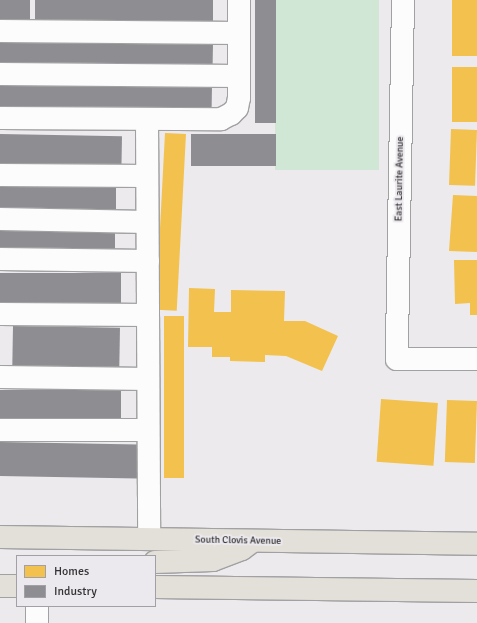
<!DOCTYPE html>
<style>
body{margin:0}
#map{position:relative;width:477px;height:623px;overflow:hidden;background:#eceaed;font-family:Signika,sans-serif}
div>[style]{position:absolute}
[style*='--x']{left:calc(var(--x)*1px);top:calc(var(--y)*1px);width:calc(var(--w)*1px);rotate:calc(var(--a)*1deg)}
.green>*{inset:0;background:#d0e7d5;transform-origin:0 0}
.homes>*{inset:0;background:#f2c14e;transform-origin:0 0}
.industry>*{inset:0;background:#8d8d92;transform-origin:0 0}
.roads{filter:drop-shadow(1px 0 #a1a0a2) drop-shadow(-1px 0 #a1a0a2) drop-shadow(0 1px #a1a0a2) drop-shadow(0 -1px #a1a0a2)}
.minor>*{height:22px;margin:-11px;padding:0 11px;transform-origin:11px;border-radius:11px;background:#fcfcfc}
.major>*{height:22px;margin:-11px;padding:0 11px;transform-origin:11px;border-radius:11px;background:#e3e0d9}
span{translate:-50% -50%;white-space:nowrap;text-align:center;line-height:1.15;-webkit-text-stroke:4px #ece9ee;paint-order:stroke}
.street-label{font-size:10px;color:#343334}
.legend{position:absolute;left:16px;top:555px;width:140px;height:52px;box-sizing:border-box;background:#ece9ee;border:1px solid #a2a0a4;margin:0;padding:5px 7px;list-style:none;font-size:12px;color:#343334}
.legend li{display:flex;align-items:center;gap:8px;height:20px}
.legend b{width:20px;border:1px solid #a2a0a4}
</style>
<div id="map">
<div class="green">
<i style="left:275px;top:0;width:104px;height:170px"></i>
</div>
<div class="homes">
<i style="left:452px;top:0;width:25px;height:56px"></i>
<i style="left:452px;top:67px;width:25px;height:55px"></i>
<i style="left:451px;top:129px;width:26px;height:56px;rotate:2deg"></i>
<i style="left:165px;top:133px;width:21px;height:177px;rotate:3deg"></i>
<i style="clip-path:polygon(453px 195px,477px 196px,477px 252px,449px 251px)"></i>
<i style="clip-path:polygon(454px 260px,477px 260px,477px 315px,470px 315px,470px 303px,455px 304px)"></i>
<i style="clip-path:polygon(189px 288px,215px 289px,214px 312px,231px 312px,231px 290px,285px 291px,284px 321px,305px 321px,338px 336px,322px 371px,286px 356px,265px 355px,265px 362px,230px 361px,230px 357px,212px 357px,212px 347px,188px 347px)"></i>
<i style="left:164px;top:316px;width:20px;height:162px"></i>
<i style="left:381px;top:399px;width:57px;height:63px;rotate:4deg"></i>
<i style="left:447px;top:400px;width:30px;height:62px;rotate:2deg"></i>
</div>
<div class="industry">
<i style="left:0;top:0;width:30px;height:23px"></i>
<i style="left:35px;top:0;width:178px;height:23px"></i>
<i style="left:255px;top:0;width:21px;height:123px"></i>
<i style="left:0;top:41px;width:213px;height:23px;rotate:1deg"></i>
<i style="left:0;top:84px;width:212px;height:24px;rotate:1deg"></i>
<i style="left:0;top:134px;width:122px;height:34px;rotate:1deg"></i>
<i style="left:191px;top:134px;width:85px;height:32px"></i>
<i style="left:0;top:187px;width:116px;height:24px"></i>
<i style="left:0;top:230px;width:115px;height:24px"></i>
<i style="left:0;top:273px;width:121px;height:33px"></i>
<i style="left:13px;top:326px;width:107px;height:45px;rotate:1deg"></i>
<i style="left:0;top:390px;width:121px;height:30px"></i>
<i style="left:0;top:442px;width:138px;height:34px;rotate:1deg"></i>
</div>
<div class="roads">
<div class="minor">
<i style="--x:403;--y:0;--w:359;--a:91"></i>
<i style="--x:397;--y:359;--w:80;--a:0"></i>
<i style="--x:0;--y:31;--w:239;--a:0.5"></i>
<i style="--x:0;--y:74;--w:238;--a:0.5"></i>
<i style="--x:0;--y:118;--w:221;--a:0.3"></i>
<i style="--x:221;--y:119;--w:11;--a:-27"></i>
<i style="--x:231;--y:114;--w:8;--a:-45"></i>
<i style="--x:237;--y:108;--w:10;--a:-79"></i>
<i style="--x:239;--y:98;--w:98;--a:-90"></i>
<i style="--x:147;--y:119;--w:420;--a:89.7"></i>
<i style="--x:0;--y:175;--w:147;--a:0.4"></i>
<i style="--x:0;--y:219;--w:147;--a:1.2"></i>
<i style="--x:0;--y:259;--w:148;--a:0.8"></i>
<i style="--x:0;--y:314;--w:148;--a:0.4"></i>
<i style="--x:0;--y:377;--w:148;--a:0.8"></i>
<i style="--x:0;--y:430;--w:148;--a:0"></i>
<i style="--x:37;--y:623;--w:17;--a:-90"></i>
</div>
<div class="major">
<i style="--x:0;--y:537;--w:477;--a:0.8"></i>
<i style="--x:155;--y:562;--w:58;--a:-2"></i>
<i style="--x:213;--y:560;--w:31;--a:-21"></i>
<i style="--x:242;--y:549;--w:10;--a:-37"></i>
<i style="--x:0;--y:586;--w:17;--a:0"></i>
<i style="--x:155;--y:587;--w:322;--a:0.7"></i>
</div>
</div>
<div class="street-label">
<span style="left:400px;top:179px;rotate:-89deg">East Laurite Avenue</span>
<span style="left:238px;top:541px;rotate:1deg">South Clovis Avenue</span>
</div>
<ul class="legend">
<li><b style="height:11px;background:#f2c14e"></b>Homes</li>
<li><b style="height:11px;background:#8d8d92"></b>Industry</li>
</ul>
</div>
